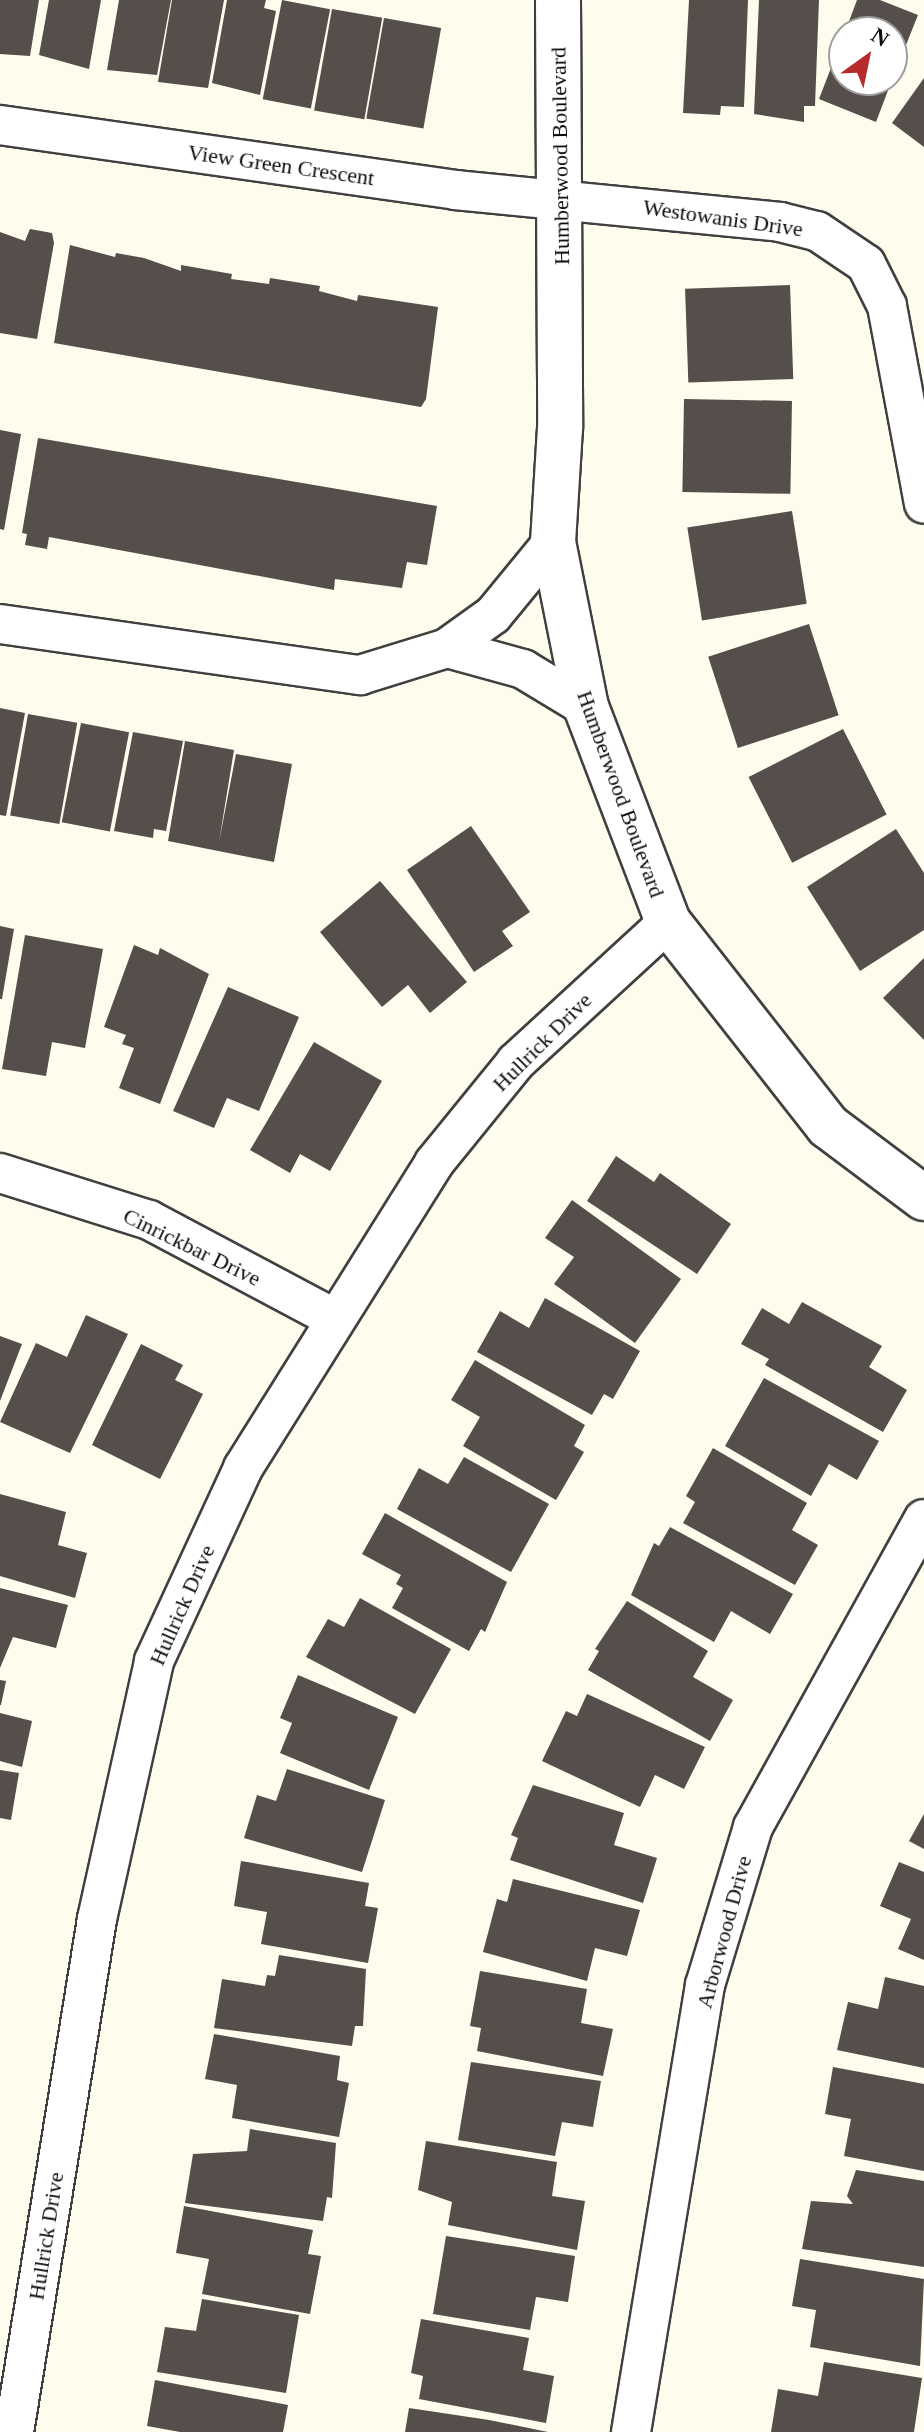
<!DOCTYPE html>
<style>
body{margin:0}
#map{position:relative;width:924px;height:2432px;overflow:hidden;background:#fefced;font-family:"Times New Roman",serif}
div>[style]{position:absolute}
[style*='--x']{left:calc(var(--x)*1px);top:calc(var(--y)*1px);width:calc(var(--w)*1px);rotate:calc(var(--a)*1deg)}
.building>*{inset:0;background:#554e4a;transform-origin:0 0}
.roads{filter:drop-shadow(2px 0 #404040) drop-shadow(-2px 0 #404040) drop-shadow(0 2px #404040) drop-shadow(0 -2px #404040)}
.minor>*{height:38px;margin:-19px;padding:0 19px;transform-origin:19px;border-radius:19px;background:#fff}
.tertiary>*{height:44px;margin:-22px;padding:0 22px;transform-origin:22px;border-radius:22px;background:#fff}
span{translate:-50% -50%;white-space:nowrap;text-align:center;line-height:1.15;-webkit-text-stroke:8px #fff;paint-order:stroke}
.street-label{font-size:22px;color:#0d0d0d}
.north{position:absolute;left:828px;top:16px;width:80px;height:80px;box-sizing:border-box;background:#fff;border:2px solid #9e9e9e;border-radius:50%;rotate:33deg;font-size:22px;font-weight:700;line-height:32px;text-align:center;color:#0d0d0d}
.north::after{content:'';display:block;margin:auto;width:28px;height:36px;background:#b62b2c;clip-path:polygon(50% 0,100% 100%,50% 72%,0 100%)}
</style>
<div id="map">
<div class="building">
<i style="clip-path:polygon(0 0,39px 0,30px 56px,0 54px)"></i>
<i style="clip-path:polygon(49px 0,101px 0,89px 69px,39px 55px)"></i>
<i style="clip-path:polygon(119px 0,171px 0,157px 75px,107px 70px)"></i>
<i style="clip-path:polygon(172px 0,224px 0,208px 88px,158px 82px)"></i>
<i style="clip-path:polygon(227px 0,266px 0,264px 8px,276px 11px,260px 95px,212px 83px)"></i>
<i style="left:282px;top:0;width:49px;height:101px;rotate:11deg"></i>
<i style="clip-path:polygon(689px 0,748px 0,744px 107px,721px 106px,720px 115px,683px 113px)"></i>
<i style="clip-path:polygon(759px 0,819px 0,815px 106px,804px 106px,804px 122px,754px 114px)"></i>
<i style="clip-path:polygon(857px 0,880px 0,918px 15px,892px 80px,892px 32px,845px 32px)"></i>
<i style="left:332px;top:9px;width:51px;height:103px;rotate:10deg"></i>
<i style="left:384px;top:18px;width:58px;height:102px;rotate:10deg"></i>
<i style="clip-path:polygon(844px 34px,844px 80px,892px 80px,876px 122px,819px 99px)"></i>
<i style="clip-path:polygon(924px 78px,924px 147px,892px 123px)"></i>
<i style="clip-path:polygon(30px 229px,52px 233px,54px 243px,37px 339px,0 333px,0 232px,25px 241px)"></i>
<i style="clip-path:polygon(70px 245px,115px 257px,116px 253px,144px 258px,181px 271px,181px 265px,232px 274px,231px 279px,269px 284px,270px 278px,320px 286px,319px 291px,357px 301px,358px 295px,438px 307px,426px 399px,421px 407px,54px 343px)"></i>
<i style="left:790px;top:285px;width:94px;height:105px;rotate:88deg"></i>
<i style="left:684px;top:399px;width:108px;height:93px;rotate:1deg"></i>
<i style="clip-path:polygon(0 430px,21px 434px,4px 530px,0 529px)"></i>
<i style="clip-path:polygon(38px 438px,437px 506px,427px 565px,407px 562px,402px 588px,335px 579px,334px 590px,49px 537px,47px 549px,25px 545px,27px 534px,22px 533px)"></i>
<i style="left:792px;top:511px;width:94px;height:106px;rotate:81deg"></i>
<i style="left:809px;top:624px;width:96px;height:106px;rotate:72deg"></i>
<i style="clip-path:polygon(0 708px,25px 713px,6px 816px,0 815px)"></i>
<i style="left:28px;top:714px;width:50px;height:103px;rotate:10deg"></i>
<i style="left:81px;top:723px;width:49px;height:101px;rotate:11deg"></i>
<i style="left:843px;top:729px;width:96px;height:106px;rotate:63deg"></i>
<i style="clip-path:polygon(133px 732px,183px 741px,166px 831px,154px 829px,153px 838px,114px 831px)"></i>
<i style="clip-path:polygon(185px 741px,234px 750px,219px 842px,236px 754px,292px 764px,274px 862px,168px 841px)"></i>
<i style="clip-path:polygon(471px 826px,530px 912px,502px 931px,513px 946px,474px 972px,407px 870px)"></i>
<i style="clip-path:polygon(896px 829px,924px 873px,924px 930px,860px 971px,807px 887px)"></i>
<i style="clip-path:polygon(380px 881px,467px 982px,430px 1013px,408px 985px,382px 1007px,320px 932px)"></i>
<i style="clip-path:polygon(0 926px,14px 929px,2px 999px,0 999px)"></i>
<i style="clip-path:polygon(25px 935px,103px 949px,85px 1048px,52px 1042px,46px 1076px,2px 1069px)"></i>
<i style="clip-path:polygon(134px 945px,158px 955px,160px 948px,209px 974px,160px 1104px,119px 1088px,134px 1048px,122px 1044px,126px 1035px,104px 1027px)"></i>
<i style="clip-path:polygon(924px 958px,924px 1040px,883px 998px)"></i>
<i style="clip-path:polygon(228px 987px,299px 1017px,259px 1111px,227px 1098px,214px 1128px,173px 1111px)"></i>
<i style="clip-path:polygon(314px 1042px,382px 1081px,330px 1171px,300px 1154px,290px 1173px,250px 1150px)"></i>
<i style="clip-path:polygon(616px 1156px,654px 1182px,660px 1173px,731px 1224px,697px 1274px,587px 1201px)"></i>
<i style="clip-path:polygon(572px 1200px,681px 1279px,635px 1343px,554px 1284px,574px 1257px,545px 1238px)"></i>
<i style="clip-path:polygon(545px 1298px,640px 1351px,613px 1399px,604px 1394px,592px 1415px,477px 1352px,500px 1311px,529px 1328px)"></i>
<i style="clip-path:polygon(802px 1302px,882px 1346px,869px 1367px,907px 1390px,883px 1432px,765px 1365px,769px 1359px,741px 1344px,762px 1308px,789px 1324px)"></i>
<i style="clip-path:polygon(86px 1315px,128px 1334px,70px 1453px,0 1422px,36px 1343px,67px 1357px)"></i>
<i style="clip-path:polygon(0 1336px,22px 1344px,0 1401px)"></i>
<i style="clip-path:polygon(141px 1344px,183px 1365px,175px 1380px,203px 1394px,160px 1479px,92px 1445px)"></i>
<i style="clip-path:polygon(475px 1360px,585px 1425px,574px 1446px,584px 1452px,556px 1500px,463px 1446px,480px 1417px,451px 1400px)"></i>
<i style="clip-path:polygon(764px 1378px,879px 1441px,857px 1480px,829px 1464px,811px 1496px,725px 1446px)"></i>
<i style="clip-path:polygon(713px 1448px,807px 1503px,792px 1530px,818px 1545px,795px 1585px,683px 1523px,695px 1502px,686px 1496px)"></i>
<i style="clip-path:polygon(464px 1457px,549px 1504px,511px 1572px,397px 1509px,419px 1468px,448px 1484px)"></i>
<i style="clip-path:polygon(0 1494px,66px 1512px,58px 1545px,87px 1553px,75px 1598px,0 1576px)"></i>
<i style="clip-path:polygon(385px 1513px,507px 1582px,485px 1632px,481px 1629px,469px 1651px,392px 1608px,403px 1588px,396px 1584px,401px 1575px,362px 1554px)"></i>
<i style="clip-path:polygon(670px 1527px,793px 1594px,770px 1634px,731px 1611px,714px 1642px,631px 1595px,654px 1543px,659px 1546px)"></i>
<i style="clip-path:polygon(0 1588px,68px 1605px,56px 1648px,13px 1637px,0 1668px)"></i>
<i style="clip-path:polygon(360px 1598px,451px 1649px,415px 1714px,306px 1657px,328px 1619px,344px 1627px)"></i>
<i style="clip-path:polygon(627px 1601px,708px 1651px,693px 1677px,733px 1700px,710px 1741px,588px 1670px,599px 1651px,595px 1649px)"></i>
<i style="clip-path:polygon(298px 1675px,398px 1717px,369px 1790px,280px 1753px,292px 1723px,280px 1718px)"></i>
<i style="clip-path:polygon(0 1680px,6px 1681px,1px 1705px,0 1705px)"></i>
<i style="clip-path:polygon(587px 1694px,705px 1747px,684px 1789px,655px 1775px,640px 1807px,542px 1761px,566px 1711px,577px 1716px)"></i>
<i style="clip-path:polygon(0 1713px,32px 1721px,22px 1767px,0 1761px)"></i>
<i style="clip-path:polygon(287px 1769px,385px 1800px,362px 1872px,244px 1838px,257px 1795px,276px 1801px)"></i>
<i style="clip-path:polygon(0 1770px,19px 1773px,11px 1820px,0 1818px)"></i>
<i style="clip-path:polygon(533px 1785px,624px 1813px,614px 1845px,657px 1858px,643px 1903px,510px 1860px,518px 1838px,511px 1835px)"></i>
<i style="clip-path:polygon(924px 1814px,924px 1849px,909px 1841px)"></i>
<i style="clip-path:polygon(241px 1861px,369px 1883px,365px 1906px,378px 1908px,368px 1963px,261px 1944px,267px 1912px,234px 1906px)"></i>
<i style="clip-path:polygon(899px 1862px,924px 1872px,924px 1960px,898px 1949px,911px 1919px,880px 1906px)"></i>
<i style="clip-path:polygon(513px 1879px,640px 1910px,627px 1956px,595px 1948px,587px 1981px,483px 1952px,497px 1899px,507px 1902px)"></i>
<i style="clip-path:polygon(279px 1955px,366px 1969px,363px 2026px,355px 2026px,352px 2046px,214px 2028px,222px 1979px,265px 1986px,267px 1975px,275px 1976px)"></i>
<i style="clip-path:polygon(480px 1971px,587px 1989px,581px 2023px,613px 2029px,603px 2076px,477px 2051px,481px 2028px,470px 2026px)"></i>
<i style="clip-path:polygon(885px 1977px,924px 1986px,924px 2068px,837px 2050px,848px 2002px,878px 2009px)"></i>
<i style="clip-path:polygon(214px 2034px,340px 2056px,337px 2080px,349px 2083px,339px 2137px,232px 2118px,237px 2085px,205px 2079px)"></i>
<i style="clip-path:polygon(471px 2062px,601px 2081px,593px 2127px,562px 2122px,555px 2156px,458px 2140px)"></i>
<i style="clip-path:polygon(833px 2067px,924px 2084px,924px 2171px,844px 2156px,851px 2119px,825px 2114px)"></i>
<i style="clip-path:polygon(250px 2129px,336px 2143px,332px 2198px,327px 2197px,323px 2221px,185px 2203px,193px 2154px,247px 2151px)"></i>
<i style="clip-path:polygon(426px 2141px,557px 2162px,552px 2196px,585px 2201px,577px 2250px,448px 2225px,452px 2202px,418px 2190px)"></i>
<i style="clip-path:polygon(856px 2170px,924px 2181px,924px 2267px,802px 2249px,811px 2201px,853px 2204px,847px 2196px)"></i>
<i style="clip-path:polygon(184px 2206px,313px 2230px,308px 2254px,321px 2256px,310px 2314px,202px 2294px,209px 2259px,176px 2253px)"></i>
<i style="clip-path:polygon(446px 2236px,575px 2256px,568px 2302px,536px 2297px,530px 2330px,433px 2314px)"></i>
<i style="clip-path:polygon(800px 2259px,924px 2279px,920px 2366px,810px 2347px,816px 2310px,792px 2306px)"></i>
<i style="clip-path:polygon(202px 2299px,299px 2315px,286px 2393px,157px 2372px,165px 2327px,196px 2331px)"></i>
<i style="clip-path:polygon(421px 2319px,529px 2338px,523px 2370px,554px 2376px,546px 2423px,419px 2399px,423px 2376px,411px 2373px)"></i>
<i style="clip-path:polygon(824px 2362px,922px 2378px,914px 2432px,771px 2432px,778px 2389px,818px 2396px)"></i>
<i style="clip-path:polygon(155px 2380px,288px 2405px,283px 2432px,180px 2432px,147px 2426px)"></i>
<i style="clip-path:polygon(409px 2408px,489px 2420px,548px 2432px,405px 2432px)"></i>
</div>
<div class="roads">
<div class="minor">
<i style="--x:0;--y:125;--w:460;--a:8.1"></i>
<i style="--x:455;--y:190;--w:327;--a:5.6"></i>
<i style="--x:780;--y:222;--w:38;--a:14"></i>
<i style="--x:817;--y:231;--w:59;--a:34"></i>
<i style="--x:866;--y:264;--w:47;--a:63.4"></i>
<i style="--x:887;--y:306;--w:201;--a:79.4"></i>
<i style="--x:0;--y:624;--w:364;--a:8.1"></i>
<i style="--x:360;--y:675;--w:91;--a:-17.2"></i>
<i style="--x:447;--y:648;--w:57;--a:-35.7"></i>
<i style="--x:493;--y:615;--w:94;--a:-50.6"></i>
<i style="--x:447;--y:648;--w:79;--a:15.4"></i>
<i style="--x:523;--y:669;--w:74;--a:31.1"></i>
<i style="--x:0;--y:1173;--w:156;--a:17.5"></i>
<i style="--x:149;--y:1220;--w:208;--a:28"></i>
<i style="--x:14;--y:2432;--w:520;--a:-80.81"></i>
<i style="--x:97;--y:1919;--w:264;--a:-77.5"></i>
<i style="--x:154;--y:1661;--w:213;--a:-65.2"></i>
<i style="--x:243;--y:1468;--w:360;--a:-57.9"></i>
<i style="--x:434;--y:1163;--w:130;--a:-50.9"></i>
<i style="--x:516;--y:1062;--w:207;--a:-42.6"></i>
<i style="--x:631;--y:2432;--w:453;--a:-80.6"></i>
<i style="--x:705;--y:1985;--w:165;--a:-73.1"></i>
<i style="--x:753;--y:1827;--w:352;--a:-61"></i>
</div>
<div class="tertiary">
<i style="--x:558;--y:0;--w:428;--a:89.7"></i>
<i style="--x:560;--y:428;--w:114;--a:93.5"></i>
<i style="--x:553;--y:542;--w:168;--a:78.7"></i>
<i style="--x:586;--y:707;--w:230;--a:69.1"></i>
<i style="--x:668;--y:922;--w:259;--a:51.9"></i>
<i style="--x:828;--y:1126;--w:120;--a:36.9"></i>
</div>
</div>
<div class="street-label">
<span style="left:560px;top:156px;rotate:-91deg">Humberwood Boulevard</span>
<span style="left:281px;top:165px;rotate:8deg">View Green Crescent</span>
<span style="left:723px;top:218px;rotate:8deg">Westowanis Drive</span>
<span style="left:621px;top:794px;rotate:70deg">Humberwood Boulevard</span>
<span style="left:542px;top:1042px;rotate:-45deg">Hullrick Drive</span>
<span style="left:192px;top:1247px;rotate:26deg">Cinrickbar Drive</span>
<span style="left:182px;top:1605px;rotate:-66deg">Hullrick Drive</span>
<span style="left:724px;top:1932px;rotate:-75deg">Arborwood Drive</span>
<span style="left:46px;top:2236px;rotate:-81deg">Hullrick Drive</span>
</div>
<div class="north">N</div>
</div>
